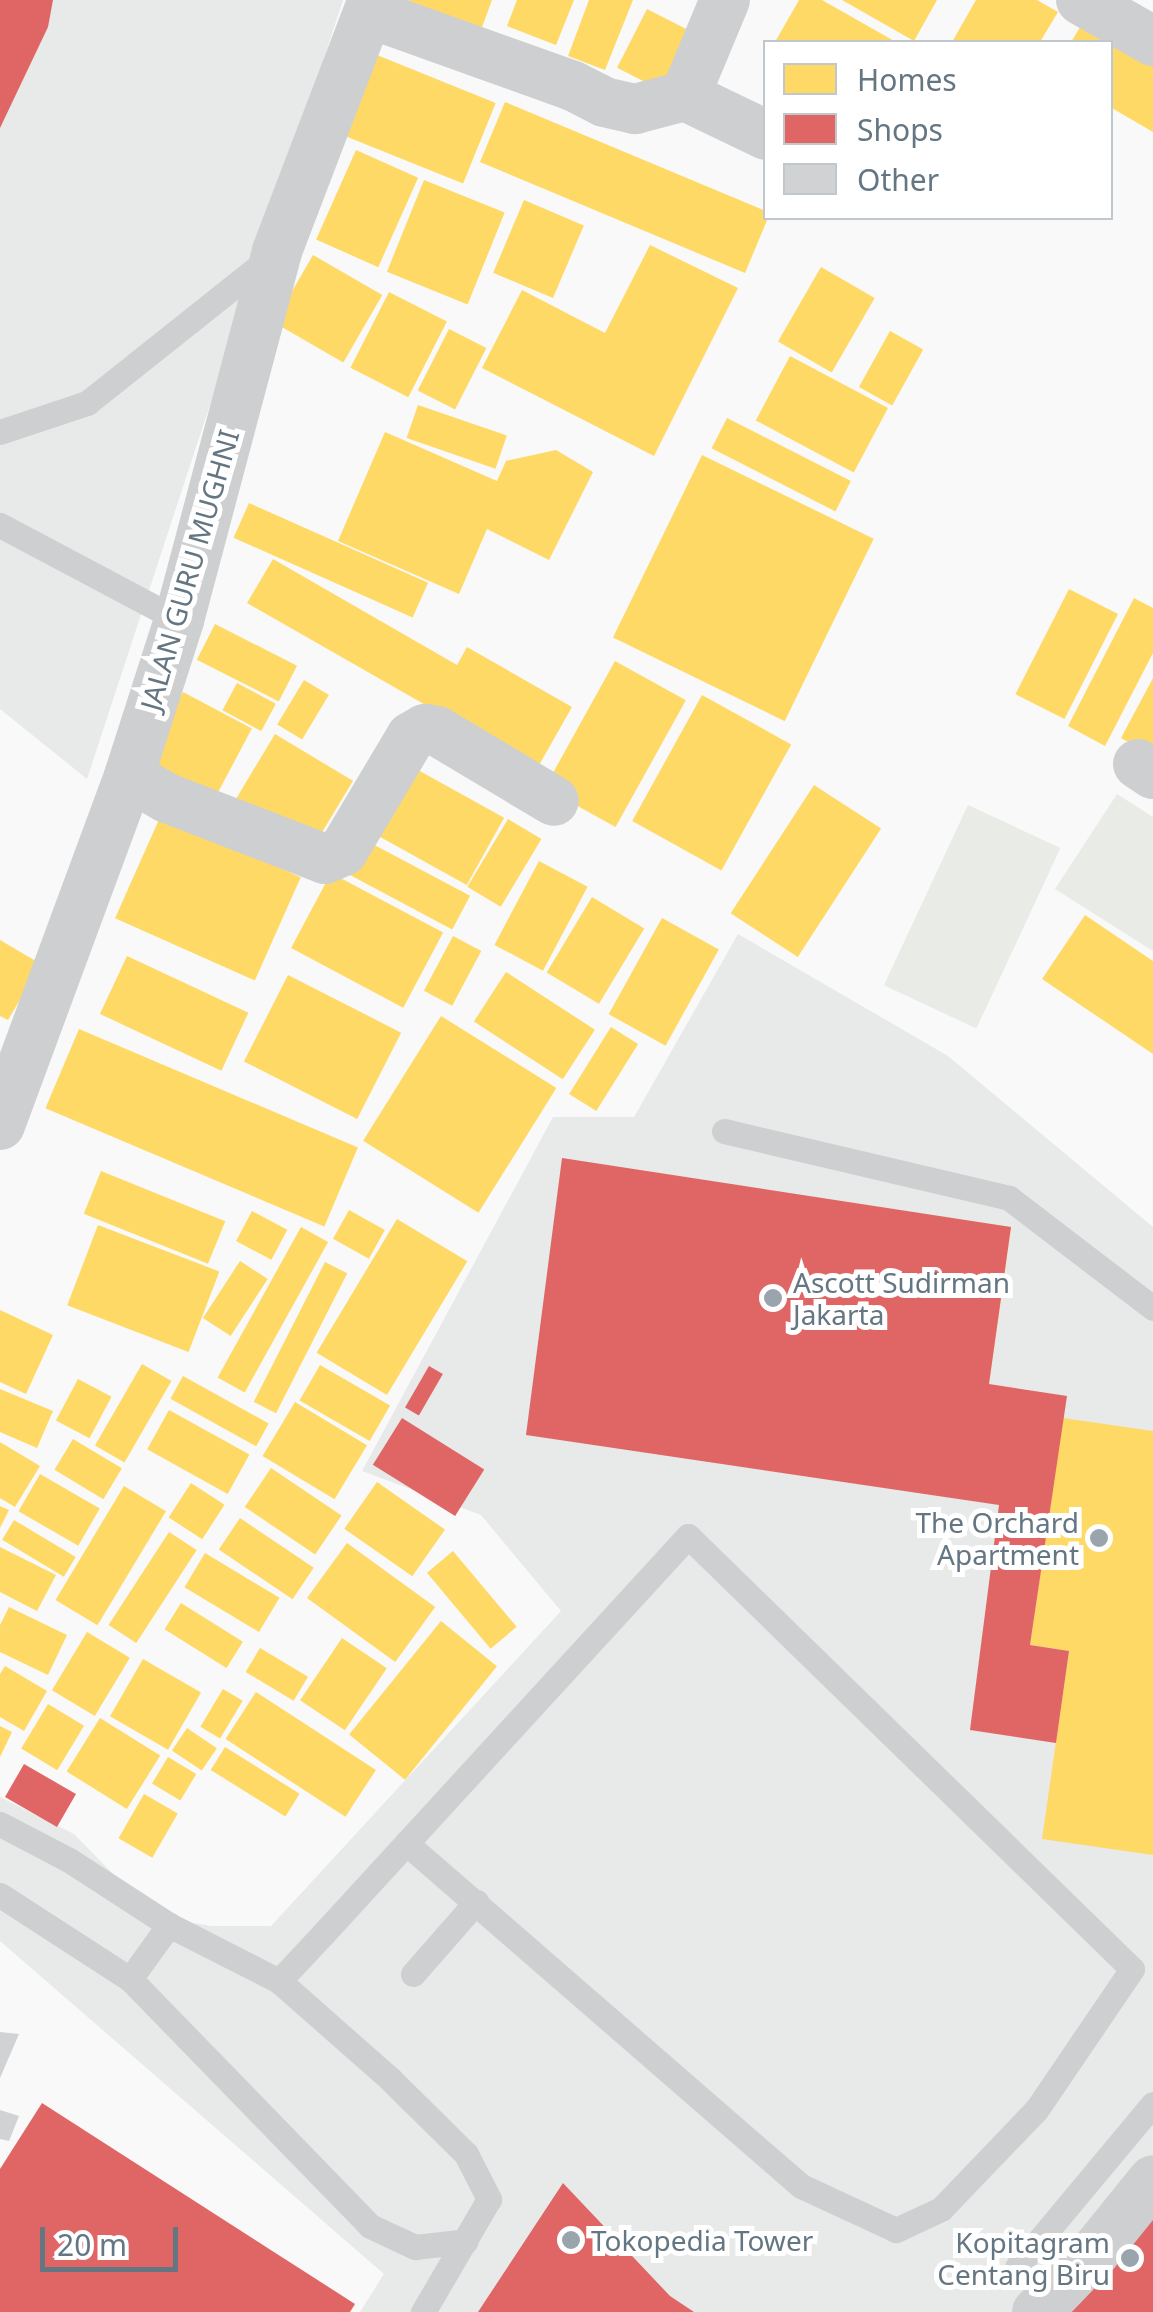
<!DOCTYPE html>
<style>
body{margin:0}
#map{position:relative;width:1153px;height:2312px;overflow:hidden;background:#f9f9f9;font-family:"Noto Sans",sans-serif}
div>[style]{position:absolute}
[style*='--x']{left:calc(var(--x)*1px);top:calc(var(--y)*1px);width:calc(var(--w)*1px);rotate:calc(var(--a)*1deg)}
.built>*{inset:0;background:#e8e9e9}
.green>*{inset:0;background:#e8ebe6;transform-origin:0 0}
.homes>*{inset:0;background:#ffd966;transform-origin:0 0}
.shops>*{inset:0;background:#e06666;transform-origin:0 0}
.building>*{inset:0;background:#d0d2d3}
.lane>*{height:25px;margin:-12.5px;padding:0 12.5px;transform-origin:12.5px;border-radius:12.5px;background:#cecfd0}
.street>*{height:50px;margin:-25px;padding:0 25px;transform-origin:25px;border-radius:25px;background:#cecfd0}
.dots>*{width:28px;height:28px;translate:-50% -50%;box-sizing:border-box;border:5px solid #fff;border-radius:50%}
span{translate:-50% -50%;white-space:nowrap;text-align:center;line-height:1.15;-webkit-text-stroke:10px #fff;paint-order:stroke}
.street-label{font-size:28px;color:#657683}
.poi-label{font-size:28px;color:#657683}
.left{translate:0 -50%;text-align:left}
.right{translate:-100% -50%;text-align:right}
.legend{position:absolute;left:763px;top:40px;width:350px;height:180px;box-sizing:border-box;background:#fff;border:2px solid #c1c8cd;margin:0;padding:12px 18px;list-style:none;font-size:30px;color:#657683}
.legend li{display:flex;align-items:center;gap:20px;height:50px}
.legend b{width:50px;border:2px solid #c1c8cd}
.scale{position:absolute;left:40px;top:2227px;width:138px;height:45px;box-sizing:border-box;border:5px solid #657683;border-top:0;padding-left:12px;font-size:30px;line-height:35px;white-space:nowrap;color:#657683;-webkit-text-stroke:8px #fff;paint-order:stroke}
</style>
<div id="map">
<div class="built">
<i style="clip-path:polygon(0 0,343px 0,87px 779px,0 709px)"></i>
<i style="clip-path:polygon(738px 934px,948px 1056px,1153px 1227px,1153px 2202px,1070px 2312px,360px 2312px,384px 2274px,0 1941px,0 1797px,74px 1834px,154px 1916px,211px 1926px,271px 1926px,561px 1611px,481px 1515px,362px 1471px,553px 1117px,634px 1117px)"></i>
</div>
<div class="green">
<i style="clip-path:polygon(1117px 794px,1153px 817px,1153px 951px,1055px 889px)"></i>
<i style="left:968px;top:805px;width:102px;height:199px;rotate:25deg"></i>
</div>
<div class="homes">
<i style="clip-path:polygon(406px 0,492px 0,481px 30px)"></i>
<i style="clip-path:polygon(517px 0,574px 0,556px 45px,507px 26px)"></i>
<i style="clip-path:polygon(589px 0,633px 0,605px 70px,568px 56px)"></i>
<i style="clip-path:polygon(799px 0,822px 0,896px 42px,775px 42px)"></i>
<i style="clip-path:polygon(842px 0,937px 0,914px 41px)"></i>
<i style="clip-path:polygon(976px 0,1037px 0,1058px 12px,1040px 42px,952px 42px)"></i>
<i style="left:647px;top:9px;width:49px;height:66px;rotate:27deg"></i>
<i style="clip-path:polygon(1082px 24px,1153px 64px,1153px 132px,1110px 107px,1110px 42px,1071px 42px)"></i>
<i style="left:377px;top:55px;width:128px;height:87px;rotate:22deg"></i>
<i style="clip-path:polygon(505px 102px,766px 211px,768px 218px,745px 273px,480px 162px)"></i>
<i style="left:356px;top:150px;width:68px;height:98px;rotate:24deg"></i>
<i style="left:424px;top:180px;width:87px;height:99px;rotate:22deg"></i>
<i style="left:524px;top:200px;width:65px;height:79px;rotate:23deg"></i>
<i style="clip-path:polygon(650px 245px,738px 288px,654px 456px,482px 368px,522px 290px,605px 333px)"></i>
<i style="left:313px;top:255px;width:80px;height:78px;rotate:30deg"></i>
<i style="left:821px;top:267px;width:62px;height:86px;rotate:30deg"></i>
<i style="left:389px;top:292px;width:65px;height:85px;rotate:27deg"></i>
<i style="left:449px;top:329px;width:42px;height:69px;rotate:27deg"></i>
<i style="left:890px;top:331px;width:38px;height:64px;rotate:29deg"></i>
<i style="left:790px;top:356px;width:111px;height:73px;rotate:28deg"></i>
<i style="left:418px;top:405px;width:94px;height:35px;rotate:19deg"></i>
<i style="left:727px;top:418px;width:139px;height:34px;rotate:27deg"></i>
<i style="clip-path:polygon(385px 432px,497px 481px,506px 461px,556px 450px,593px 472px,549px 560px,487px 529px,459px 594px,338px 541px)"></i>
<i style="left:702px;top:455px;width:191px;height:203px;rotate:26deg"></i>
<i style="left:249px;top:503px;width:196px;height:38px;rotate:24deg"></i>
<i style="clip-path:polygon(273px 559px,457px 665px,467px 647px,572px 707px,530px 781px,429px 707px,247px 603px)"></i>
<i style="left:1069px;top:589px;width:55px;height:118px;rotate:27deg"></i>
<i style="clip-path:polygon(1134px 598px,1153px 608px,1153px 653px,1105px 746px,1068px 726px)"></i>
<i style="left:215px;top:624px;width:92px;height:40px;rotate:27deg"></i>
<i style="left:615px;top:661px;width:81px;height:145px;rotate:29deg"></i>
<i style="clip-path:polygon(1153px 678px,1153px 756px,1121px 738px)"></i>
<i style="left:304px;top:680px;width:29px;height:52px;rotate:31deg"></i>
<i style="left:237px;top:683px;width:44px;height:31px;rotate:28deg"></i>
<i style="left:183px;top:692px;width:78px;height:94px;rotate:28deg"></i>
<i style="left:702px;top:695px;width:102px;height:144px;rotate:29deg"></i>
<i style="left:275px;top:734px;width:91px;height:79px;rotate:31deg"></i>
<i style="left:400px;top:760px;width:119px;height:77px;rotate:29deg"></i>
<i style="left:814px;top:785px;width:80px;height:153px;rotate:33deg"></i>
<i style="left:161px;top:815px;width:153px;height:113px;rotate:24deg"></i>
<i style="left:508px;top:819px;width:39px;height:79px;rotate:31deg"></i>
<i style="left:365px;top:840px;width:119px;height:38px;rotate:28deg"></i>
<i style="left:539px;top:861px;width:55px;height:95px;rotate:28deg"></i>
<i style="left:331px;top:873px;width:127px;height:85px;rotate:28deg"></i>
<i style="left:592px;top:897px;width:61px;height:88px;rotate:31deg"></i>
<i style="clip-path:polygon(1085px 915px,1153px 961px,1153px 1054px,1042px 979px)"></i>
<i style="left:662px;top:918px;width:65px;height:110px;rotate:29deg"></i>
<i style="left:453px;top:936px;width:32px;height:62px;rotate:28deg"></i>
<i style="clip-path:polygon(0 940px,41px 964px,8px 1020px,0 1016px)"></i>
<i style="left:127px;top:956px;width:134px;height:64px;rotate:25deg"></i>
<i style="left:506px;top:972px;width:106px;height:59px;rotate:33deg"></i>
<i style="left:288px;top:975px;width:127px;height:97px;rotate:27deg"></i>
<i style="left:441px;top:1016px;width:136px;height:147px;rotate:32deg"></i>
<i style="left:611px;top:1027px;width:32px;height:79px;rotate:32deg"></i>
<i style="left:79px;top:1029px;width:303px;height:86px;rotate:23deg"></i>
<i style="left:101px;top:1171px;width:134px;height:46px;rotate:22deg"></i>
<i style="clip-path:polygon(775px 1194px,1011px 1227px,989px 1384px,788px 1355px,782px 1404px,535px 1369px,557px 1210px,768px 1240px)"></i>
<i style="left:349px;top:1210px;width:41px;height:33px;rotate:29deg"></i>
<i style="left:252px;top:1211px;width:40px;height:34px;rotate:28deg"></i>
<i style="left:397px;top:1219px;width:82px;height:156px;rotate:31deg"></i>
<i style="left:98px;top:1225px;width:130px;height:86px;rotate:21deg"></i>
<i style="left:301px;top:1227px;width:31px;height:172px;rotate:29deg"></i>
<i style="left:240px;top:1261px;width:33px;height:68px;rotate:33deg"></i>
<i style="left:325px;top:1262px;width:25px;height:157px;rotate:27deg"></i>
<i style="clip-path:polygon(0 1310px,53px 1335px,26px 1394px,0 1382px)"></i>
<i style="left:142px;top:1364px;width:34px;height:94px;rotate:30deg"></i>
<i style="left:320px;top:1365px;width:81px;height:41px;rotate:30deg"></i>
<i style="left:183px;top:1376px;width:98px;height:26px;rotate:29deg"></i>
<i style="left:78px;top:1379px;width:38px;height:47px;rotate:28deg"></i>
<i style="clip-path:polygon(0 1389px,53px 1411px,37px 1448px,0 1432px)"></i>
<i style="left:295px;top:1402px;width:84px;height:63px;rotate:31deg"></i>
<i style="left:169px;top:1410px;width:92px;height:45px;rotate:29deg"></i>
<i style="clip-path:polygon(1063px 1418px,1153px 1431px,1153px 1855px,1042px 1839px,1069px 1651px,1030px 1645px)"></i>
<i style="left:73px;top:1439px;width:57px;height:36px;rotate:31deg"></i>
<i style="clip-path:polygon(0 1442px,40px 1466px,15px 1507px,0 1498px)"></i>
<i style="left:271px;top:1468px;width:85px;height:47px;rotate:34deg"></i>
<i style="left:40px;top:1474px;width:69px;height:43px;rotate:30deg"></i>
<i style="left:377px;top:1482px;width:83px;height:57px;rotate:35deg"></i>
<i style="left:191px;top:1483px;width:40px;height:41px;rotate:33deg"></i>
<i style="left:124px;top:1486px;width:49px;height:133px;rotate:31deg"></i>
<i style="clip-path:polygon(0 1506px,9px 1510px,0 1528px)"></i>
<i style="left:240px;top:1518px;width:89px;height:38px;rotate:34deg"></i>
<i style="left:14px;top:1520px;width:72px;height:23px;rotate:31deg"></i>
<i style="left:169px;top:1532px;width:33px;height:111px;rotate:33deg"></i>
<i style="left:347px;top:1543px;width:109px;height:68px;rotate:36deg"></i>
<i style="clip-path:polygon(0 1547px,56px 1575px,37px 1611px,0 1592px)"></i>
<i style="left:453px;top:1551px;width:99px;height:34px;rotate:50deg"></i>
<i style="left:205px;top:1553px;width:87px;height:40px;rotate:31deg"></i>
<i style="left:181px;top:1603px;width:73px;height:31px;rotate:32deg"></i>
<i style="clip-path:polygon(9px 1607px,67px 1635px,48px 1675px,0 1652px,0 1625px)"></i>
<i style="left:441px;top:1621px;width:72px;height:146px;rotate:39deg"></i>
<i style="left:87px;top:1632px;width:50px;height:68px;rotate:31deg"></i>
<i style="left:342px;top:1638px;width:54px;height:75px;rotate:34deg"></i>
<i style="left:260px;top:1648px;width:56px;height:28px;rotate:31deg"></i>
<i style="left:143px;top:1659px;width:67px;height:66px;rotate:30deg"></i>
<i style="clip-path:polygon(5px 1666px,47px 1691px,24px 1731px,0 1717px,0 1674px)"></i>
<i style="left:223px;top:1689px;width:23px;height:44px;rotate:31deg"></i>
<i style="left:256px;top:1692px;width:143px;height:56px;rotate:33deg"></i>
<i style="left:48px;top:1704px;width:42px;height:52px;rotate:31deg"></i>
<i style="left:100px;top:1718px;width:71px;height:63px;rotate:32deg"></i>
<i style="clip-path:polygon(0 1726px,12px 1732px,0 1757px)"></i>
<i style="left:187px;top:1728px;width:36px;height:27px;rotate:34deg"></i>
<i style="left:225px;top:1747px;width:88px;height:27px;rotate:32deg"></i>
<i style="left:168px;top:1757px;width:33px;height:31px;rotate:31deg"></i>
<i style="left:144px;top:1794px;width:39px;height:51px;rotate:30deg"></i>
</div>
<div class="shops">
<i style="clip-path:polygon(0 0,53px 0,48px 27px,0 128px)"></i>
<i style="clip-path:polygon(562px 1158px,1011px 1227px,989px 1384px,1067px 1396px,1030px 1645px,1069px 1651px,1056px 1743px,970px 1730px,999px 1505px,526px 1435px)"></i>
<i style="left:429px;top:1366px;width:16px;height:48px;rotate:30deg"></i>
<i style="left:402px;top:1418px;width:97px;height:55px;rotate:32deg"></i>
<i style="left:24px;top:1764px;width:60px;height:38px;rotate:30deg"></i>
<i style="clip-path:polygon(42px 2103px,355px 2304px,350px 2312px,0 2312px,0 2169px)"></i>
<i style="clip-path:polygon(563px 2183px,670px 2296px,694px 2312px,478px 2312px)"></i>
<i style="clip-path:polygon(1153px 2205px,1153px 2312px,1062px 2312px)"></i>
</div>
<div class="building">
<i style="clip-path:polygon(0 2032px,19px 2034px,0 2078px)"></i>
<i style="clip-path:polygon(0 2110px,19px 2116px,9px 2141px,0 2139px)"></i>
</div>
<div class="lane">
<i style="--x:0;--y:432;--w:92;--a:-18.4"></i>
<i style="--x:87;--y:403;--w:233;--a:-38.5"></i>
<i style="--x:0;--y:525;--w:203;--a:28"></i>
<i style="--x:724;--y:1131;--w:293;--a:13.2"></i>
<i style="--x:1009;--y:1198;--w:181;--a:37.4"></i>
<i style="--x:0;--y:1824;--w:78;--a:27.6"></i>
<i style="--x:69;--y:1860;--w:119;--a:33"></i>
<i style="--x:169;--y:1925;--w:123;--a:27"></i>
<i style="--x:279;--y:1981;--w:148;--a:41.4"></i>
<i style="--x:390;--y:2079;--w:107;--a:44.6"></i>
<i style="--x:466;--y:2154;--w:51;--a:62.9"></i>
<i style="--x:489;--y:2199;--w:131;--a:120.3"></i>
<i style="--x:0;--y:1895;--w:155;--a:32.9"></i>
<i style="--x:130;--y:1979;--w:344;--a:45.8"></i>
<i style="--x:370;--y:2226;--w:50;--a:25"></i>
<i style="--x:415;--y:2247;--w:51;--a:-6.7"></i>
<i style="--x:413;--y:1974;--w:96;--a:-48.8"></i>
<i style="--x:130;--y:1979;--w:67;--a:-54.2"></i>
<i style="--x:279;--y:1981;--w:64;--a:-46.9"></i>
<i style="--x:323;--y:1934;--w:540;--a:-47.48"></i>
<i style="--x:688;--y:1536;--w:620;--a:44.28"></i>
<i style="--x:1132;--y:1969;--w:171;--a:124.2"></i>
<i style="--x:1036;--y:2110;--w:137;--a:133.8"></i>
<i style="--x:941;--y:2209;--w:50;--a:155"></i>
<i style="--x:896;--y:2230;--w:105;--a:-155.1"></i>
<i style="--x:801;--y:2186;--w:523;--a:-139.03"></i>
<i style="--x:1017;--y:2267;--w:212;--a:-50.2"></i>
</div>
<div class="street">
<i style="--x:1081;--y:0;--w:83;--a:29.7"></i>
<i style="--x:369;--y:13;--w:217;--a:19.7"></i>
<i style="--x:573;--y:86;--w:35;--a:27"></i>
<i style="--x:604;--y:102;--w:32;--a:13"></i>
<i style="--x:635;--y:109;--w:52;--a:-14.6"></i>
<i style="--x:685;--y:96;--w:90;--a:25.7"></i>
<i style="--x:685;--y:96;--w:104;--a:-67.4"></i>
<i style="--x:1138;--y:764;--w:18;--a:34"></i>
<i style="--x:129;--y:776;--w:44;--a:30.1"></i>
<i style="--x:167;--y:798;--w:169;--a:21.1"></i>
<i style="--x:325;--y:859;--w:20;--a:-24"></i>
<i style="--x:343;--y:851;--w:133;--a:-59.2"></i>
<i style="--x:411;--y:737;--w:16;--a:-30"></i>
<i style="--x:425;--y:729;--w:12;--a:9"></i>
<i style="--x:437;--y:731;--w:136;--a:30.9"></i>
<i style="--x:0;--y:1125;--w:372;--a:-69.7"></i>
<i style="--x:129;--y:776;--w:164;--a:-72.2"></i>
<i style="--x:179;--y:620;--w:382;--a:-75.1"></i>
<i style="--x:277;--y:251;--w:269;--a:-69.1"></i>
<i style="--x:1037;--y:2312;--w:83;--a:-46"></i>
<i style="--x:1095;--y:2252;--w:92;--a:-51.1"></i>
</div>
<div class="dots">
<i style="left:773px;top:1298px;background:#99a4ac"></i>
<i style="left:1099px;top:1538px;background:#99a4ac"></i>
<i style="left:571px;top:2240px;background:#99a4ac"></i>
<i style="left:1130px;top:2258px;background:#99a4ac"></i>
</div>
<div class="street-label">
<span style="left:189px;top:570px;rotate:-74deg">JALAN GURU MUGHNI</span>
</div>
<div class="poi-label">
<span class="left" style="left:793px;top:1298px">Ascott Sudirman<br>Jakarta</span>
<span class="right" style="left:1079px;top:1538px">The Orchard<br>Apartment</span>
<span class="left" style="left:591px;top:2240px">Tokopedia Tower</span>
<span class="right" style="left:1110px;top:2258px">Kopitagram<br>Centang Biru</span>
</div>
<ul class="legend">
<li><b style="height:28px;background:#ffd966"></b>Homes</li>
<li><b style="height:28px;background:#e06666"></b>Shops</li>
<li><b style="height:28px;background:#d0d2d3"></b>Other</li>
</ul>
<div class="scale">20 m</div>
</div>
